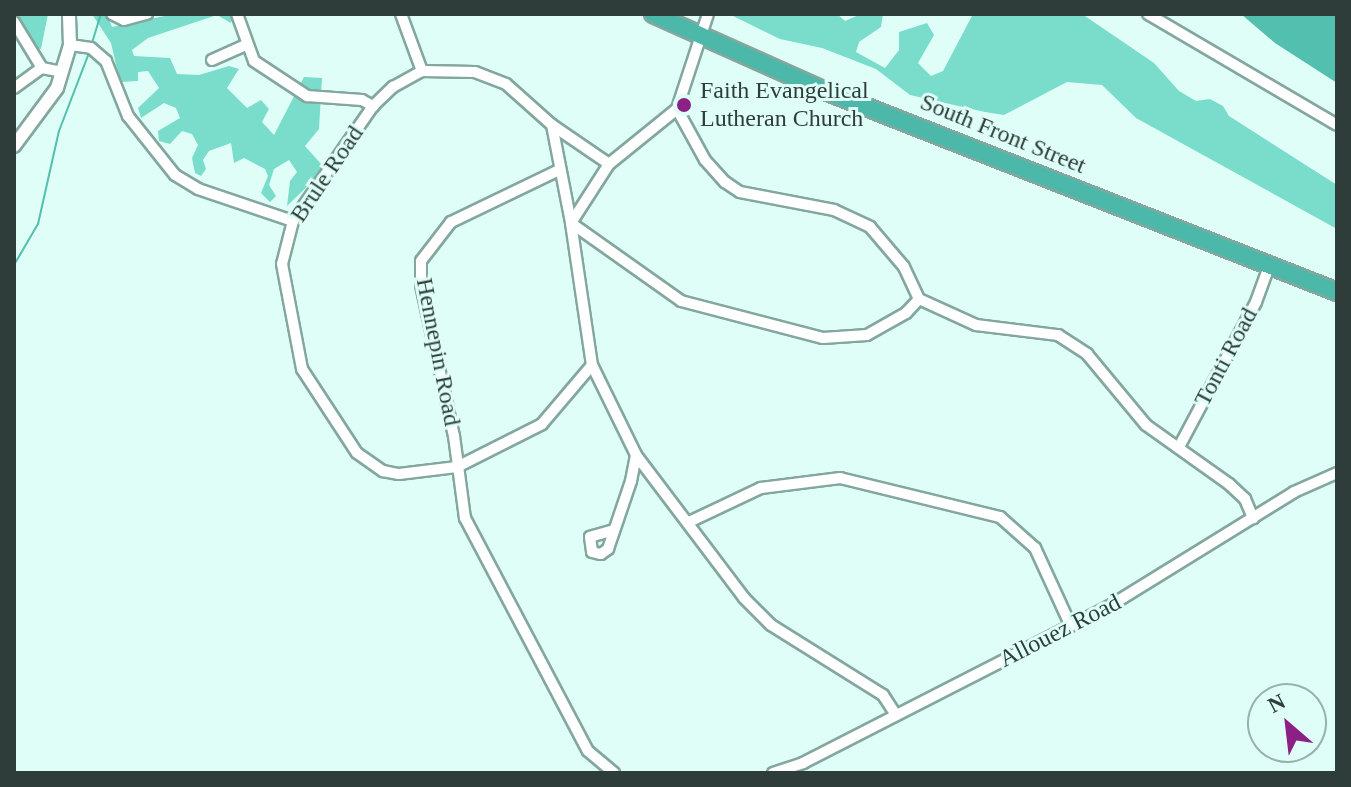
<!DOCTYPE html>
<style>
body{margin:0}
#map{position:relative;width:1351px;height:787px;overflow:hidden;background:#dffef7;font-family:"Times New Roman",serif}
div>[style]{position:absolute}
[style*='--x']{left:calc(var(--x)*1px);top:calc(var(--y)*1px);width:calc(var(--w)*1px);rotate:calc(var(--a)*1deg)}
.green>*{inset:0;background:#7addcc}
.water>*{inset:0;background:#53bfae}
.stream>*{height:2px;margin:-1px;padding:0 1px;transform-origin:1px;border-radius:1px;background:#53bfae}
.roads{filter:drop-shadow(2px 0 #83a79f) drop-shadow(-2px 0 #83a79f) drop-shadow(0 2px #83a79f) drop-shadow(0 -2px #83a79f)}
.minor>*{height:10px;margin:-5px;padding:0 5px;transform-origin:5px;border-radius:5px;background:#fff}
.tertiary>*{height:12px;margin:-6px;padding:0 6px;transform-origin:6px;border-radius:6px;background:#fff}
.trunk>*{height:16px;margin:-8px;padding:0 8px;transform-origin:8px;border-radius:8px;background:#4cb8aa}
.dots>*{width:22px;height:22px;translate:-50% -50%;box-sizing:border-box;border:4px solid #dffef7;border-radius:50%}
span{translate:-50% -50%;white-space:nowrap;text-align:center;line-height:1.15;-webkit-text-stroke:6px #dffef7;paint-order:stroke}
.poi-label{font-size:24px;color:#2e3d3a}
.left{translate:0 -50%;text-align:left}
.street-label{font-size:24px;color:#2e3d3a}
.frame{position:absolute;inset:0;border:16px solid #2e3d3a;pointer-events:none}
.north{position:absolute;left:1247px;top:683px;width:80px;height:80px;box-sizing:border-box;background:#dffef7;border:2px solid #98b1ab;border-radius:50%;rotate:332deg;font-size:22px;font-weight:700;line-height:32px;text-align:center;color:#2e3d3a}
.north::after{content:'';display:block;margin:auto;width:28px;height:36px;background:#8c2084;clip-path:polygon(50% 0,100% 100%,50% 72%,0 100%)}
</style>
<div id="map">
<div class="green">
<i style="clip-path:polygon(14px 14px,48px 14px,41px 49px,32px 48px)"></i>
<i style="clip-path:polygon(92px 14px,107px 14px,112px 27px,174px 14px,233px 14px,231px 23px,217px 15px,148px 38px,132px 50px,134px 56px,170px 58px,177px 74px,199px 75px,229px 66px,239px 69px,227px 88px,247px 108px,261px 100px,269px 109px,262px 122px,274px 135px,304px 77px,322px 78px,319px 129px,305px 146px,322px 165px,320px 174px,287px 206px,290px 181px,297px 172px,289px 160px,274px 169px,269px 185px,276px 196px,270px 202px,261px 193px,268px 176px,265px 169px,244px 158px,234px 163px,231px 143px,209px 151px,203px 160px,206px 169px,201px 176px,195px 173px,192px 158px,198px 145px,192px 134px,182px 131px,170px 144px,159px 141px,158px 131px,180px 118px,176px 108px,164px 103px,141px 118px,138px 108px,159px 88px,148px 71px,138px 72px,138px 81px,120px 82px,111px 43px)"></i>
<i style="clip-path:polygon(729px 14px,837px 14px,845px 21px,861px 14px,883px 14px,881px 27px,859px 42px,856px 52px,885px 68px,899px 50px,899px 32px,927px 23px,934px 35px,918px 63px,931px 76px,943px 71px,973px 14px,1082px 14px,1154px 63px,1179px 91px,1196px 101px,1210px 99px,1223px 106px,1229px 116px,1337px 185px,1337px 229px,1136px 118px,1102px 85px,1067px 82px,1004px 115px,985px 112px,910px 95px,876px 69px,822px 48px,780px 39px)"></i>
</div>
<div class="water">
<i style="clip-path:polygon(1241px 14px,1337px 14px,1337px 83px,1275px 43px)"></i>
</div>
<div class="stream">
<i style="--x:92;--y:43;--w:30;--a:-73"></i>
<i style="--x:14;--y:265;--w:48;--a:-59.7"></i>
<i style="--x:38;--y:224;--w:95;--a:-77.3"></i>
<i style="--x:59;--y:131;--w:84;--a:-69"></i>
</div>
<div class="roads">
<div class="minor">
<i style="--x:112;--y:14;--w:13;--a:27"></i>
<i style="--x:124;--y:20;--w:24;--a:-15"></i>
<i style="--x:237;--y:14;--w:50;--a:70.1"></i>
<i style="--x:254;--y:61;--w:64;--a:33.4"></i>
<i style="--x:307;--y:96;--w:55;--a:4.2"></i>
<i style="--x:362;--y:100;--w:13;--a:29"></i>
<i style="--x:373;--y:106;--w:28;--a:-44"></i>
<i style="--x:393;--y:87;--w:33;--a:-29"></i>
<i style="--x:422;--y:71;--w:53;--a:1.1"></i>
<i style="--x:475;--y:72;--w:33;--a:21"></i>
<i style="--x:506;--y:84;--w:62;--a:41.7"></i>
<i style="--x:552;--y:125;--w:69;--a:34.4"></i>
<i style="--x:401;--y:14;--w:61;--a:69.8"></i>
<i style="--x:708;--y:14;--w:100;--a:108.1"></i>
<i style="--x:677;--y:109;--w:87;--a:141"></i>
<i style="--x:609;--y:164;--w:70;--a:122.8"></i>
<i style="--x:571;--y:223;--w:144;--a:81.6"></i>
<i style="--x:592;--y:365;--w:100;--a:63.9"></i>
<i style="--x:636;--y:455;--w:179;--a:52.9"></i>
<i style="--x:744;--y:598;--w:38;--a:45"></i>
<i style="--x:771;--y:625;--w:132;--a:32"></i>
<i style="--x:883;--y:695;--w:20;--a:57"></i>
<i style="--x:1148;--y:14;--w:219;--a:30.4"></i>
<i style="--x:14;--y:22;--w:54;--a:58.7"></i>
<i style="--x:42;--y:68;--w:20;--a:11"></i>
<i style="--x:70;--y:45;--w:21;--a:8"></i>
<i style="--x:91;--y:48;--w:20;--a:41"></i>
<i style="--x:106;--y:61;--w:59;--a:68.2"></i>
<i style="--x:128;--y:116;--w:75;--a:51.5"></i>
<i style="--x:175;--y:175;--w:27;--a:31"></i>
<i style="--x:198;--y:189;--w:100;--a:18.6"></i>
<i style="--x:212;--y:60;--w:36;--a:-24"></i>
<i style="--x:14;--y:88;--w:34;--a:-36"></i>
<i style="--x:373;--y:106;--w:140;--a:124.8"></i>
<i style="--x:293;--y:221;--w:44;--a:104.3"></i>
<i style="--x:282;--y:264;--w:107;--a:79.2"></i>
<i style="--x:302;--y:369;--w:100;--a:56.8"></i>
<i style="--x:357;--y:453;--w:32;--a:35"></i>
<i style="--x:383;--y:471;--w:16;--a:11"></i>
<i style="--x:399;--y:474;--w:58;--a:-6.9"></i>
<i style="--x:457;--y:467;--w:95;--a:-26.8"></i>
<i style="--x:542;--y:424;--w:77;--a:-49.7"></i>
<i style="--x:677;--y:109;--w:58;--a:61.2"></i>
<i style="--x:705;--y:160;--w:30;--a:48"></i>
<i style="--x:725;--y:182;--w:18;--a:34"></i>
<i style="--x:740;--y:192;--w:96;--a:10.8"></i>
<i style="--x:834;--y:210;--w:40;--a:25"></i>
<i style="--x:870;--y:227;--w:52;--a:49.6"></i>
<i style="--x:904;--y:267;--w:35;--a:65"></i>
<i style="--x:919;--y:299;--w:63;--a:24.5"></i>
<i style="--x:976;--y:325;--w:83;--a:7"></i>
<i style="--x:1058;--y:335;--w:35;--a:33"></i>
<i style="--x:1087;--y:354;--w:92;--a:50.3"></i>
<i style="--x:1146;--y:425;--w:102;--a:35.4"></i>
<i style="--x:1229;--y:484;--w:22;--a:43"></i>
<i style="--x:1245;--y:499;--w:21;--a:67"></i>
<i style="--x:552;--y:125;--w:100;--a:79"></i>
<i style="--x:571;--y:223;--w:135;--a:35.3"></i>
<i style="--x:681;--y:301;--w:147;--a:14.6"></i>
<i style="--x:823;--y:338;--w:44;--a:-3.9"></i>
<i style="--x:867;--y:335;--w:45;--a:-29.4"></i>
<i style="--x:906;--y:313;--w:19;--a:-47"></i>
<i style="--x:557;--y:171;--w:118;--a:154.3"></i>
<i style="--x:451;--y:222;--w:49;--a:127.6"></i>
<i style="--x:421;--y:261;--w:24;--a:90"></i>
<i style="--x:421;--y:285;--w:155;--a:77.7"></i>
<i style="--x:454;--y:436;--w:83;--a:82.4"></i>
<i style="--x:465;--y:518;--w:263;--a:62.2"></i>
<i style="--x:588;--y:751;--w:34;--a:40"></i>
<i style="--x:1179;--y:447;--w:164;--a:-62"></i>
<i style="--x:1256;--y:302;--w:38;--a:-70"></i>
<i style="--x:689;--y:522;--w:80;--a:-25.3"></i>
<i style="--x:761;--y:488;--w:80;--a:-7.2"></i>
<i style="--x:840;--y:478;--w:165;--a:13.7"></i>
<i style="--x:1000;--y:517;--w:47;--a:41.5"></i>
<i style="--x:1035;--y:548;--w:84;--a:65.3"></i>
<i style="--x:614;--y:530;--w:25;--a:164"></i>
<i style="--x:590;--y:537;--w:15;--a:82"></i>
<i style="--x:592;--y:552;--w:9;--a:13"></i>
<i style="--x:601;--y:554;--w:9;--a:-36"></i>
<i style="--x:608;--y:549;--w:72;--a:-71.3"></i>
<i style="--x:631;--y:481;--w:26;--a:-79"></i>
<i style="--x:773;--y:773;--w:32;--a:-18"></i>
<i style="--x:803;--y:763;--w:343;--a:-27.1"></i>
<i style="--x:1108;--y:607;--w:219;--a:-31.7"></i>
<i style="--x:1294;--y:492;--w:47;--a:-23.8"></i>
</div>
<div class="tertiary">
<i style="--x:14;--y:146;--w:72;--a:-53.4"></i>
<i style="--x:57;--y:88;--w:45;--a:-73.2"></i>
<i style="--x:70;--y:45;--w:31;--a:-92"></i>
</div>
<div class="trunk">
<i style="--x:653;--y:14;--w:186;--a:24.1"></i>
<i style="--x:823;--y:90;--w:552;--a:21.45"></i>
</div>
</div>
<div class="dots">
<i style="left:684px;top:105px;background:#8c2084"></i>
</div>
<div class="poi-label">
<span class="left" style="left:700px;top:105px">Faith Evangelical<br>Lutheran Church</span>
</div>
<div class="street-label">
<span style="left:1003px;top:134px;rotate:22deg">South Front Street</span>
<span style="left:327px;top:174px;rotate:-56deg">Brule Road</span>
<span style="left:438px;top:352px;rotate:79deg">Hennepin Road</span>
<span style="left:1226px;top:357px;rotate:-62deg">Tonti Road</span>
<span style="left:1060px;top:631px;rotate:-27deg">Allouez Road</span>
</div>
<div class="frame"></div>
<div class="north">N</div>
</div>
